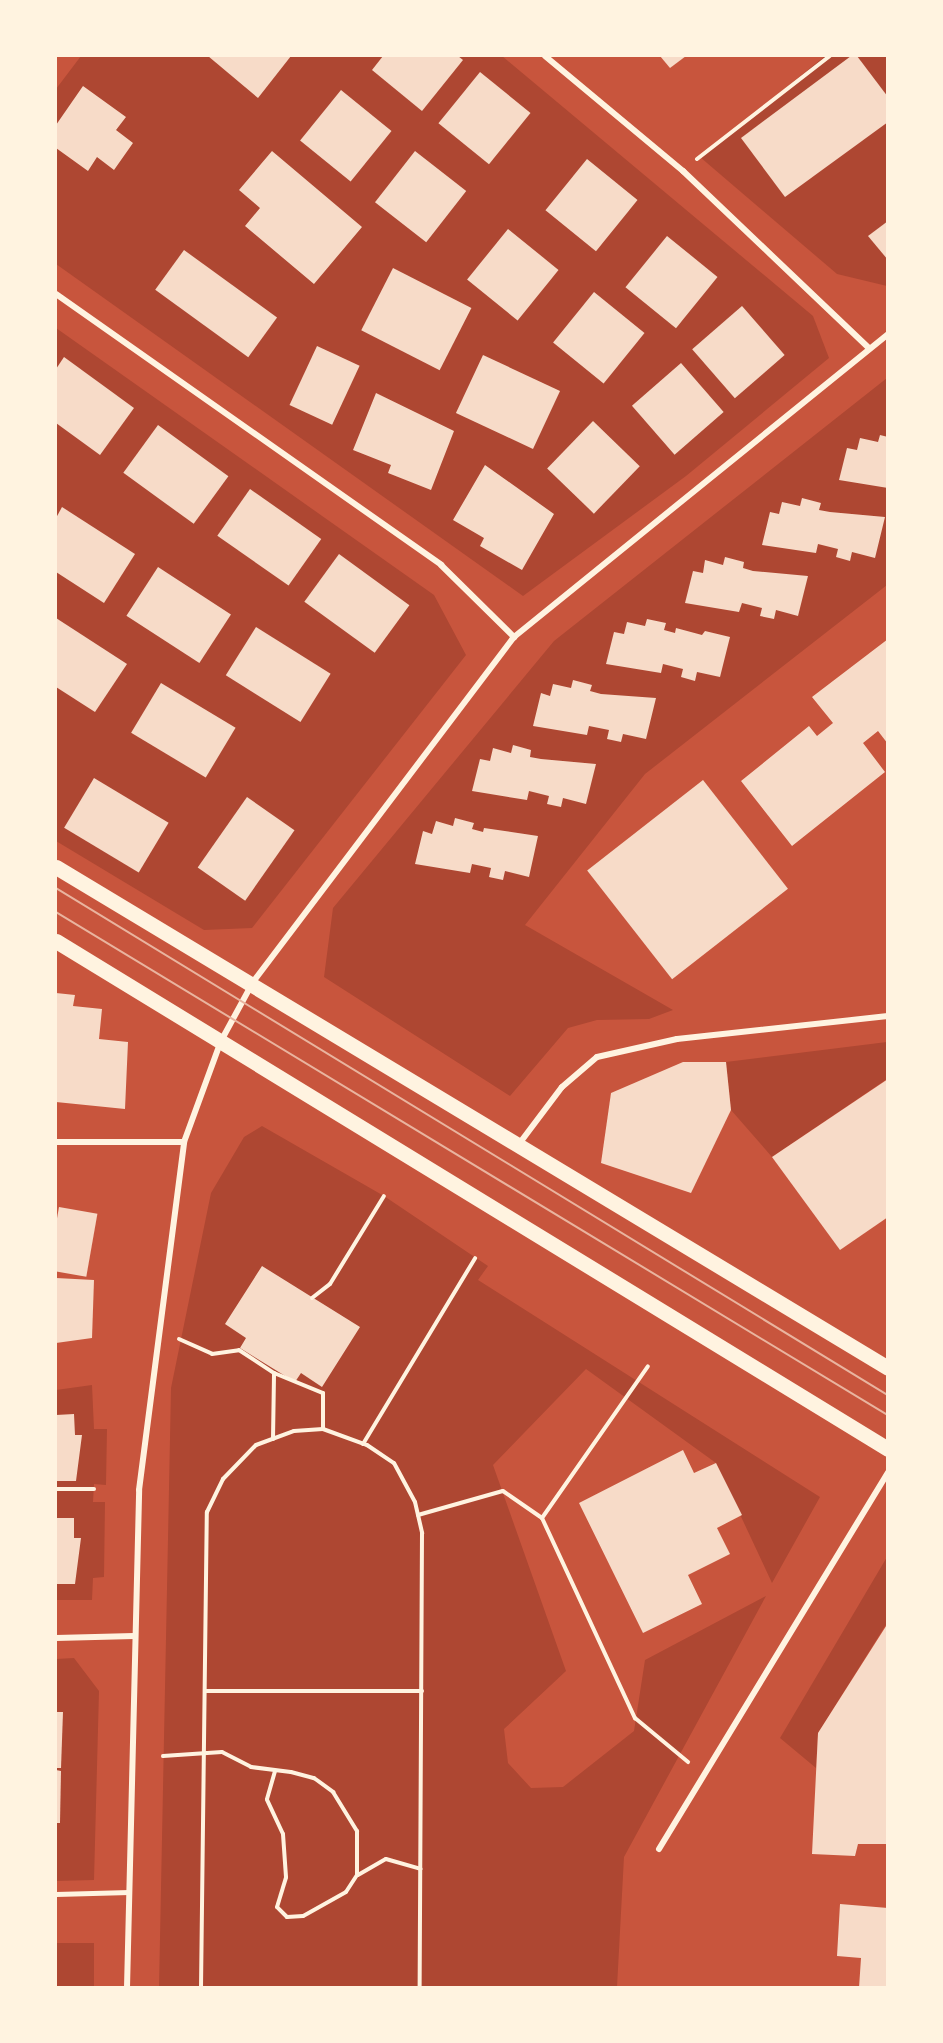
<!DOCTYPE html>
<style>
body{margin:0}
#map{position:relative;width:943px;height:2043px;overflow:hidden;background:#c8553d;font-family:"Archivo Narrow",sans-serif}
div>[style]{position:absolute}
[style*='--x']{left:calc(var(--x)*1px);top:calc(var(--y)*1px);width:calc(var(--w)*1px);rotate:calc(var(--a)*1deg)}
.green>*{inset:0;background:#ae4732;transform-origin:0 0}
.building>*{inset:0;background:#f7dbc8;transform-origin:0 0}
.path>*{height:4px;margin:-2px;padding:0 2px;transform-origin:2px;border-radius:2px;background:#fff3e0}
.service>*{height:4.5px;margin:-2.25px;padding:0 2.25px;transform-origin:2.25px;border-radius:2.25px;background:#fff3e0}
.minor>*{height:6px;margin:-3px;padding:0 3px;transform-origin:3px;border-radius:3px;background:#fff3e0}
.primary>*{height:15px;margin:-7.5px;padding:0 7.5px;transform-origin:7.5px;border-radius:7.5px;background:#fff3e0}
.tram>*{height:1.5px;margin:-0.75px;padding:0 0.75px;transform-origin:0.75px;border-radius:0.75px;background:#e9b49f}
span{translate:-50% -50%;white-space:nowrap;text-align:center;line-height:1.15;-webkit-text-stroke:5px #fff3e0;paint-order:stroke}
.frame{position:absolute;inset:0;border:57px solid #fff3e0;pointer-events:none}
</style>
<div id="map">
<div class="green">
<i style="clip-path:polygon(81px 56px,502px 56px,813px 316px,829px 358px,686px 476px,523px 596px,56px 264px,56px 89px)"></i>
<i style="clip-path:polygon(825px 56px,887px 56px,887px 286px,837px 274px,700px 157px)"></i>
<i style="clip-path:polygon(56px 328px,434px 595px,466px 655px,252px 928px,204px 930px,56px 841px)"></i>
<i style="clip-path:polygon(887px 378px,887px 585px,645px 774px,525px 925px,673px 1010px,649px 1019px,597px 1020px,568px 1028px,510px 1096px,324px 977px,333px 908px,554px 641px)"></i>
<i style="clip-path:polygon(887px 1042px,887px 1079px,772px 1157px,731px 1110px,726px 1062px)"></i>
<i style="clip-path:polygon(262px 1126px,384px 1196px,488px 1266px,478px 1280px,820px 1497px,772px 1583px,716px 1463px,586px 1369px,493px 1465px,566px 1671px,504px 1729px,508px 1763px,531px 1788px,563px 1787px,634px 1731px,645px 1660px,766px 1596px,624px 1857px,617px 1987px,159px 1988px,171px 1388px,211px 1193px,244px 1137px)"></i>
<i style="clip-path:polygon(92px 1385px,94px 1429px,107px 1429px,106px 1485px,94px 1484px,93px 1502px,105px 1502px,104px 1577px,93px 1578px,92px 1600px,56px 1600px,56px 1390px)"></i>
<i style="clip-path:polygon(887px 1557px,887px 1623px,818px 1733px,816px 1768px,780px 1738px)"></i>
<i style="clip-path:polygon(74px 1658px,99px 1691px,94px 1880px,56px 1881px,56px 1659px)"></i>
<i style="left:56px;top:1943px;width:38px;height:44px"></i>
</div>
<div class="building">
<i style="clip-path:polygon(208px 56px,291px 56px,258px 98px)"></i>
<i style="clip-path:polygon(383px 56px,458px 56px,463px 60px,422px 111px,372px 70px)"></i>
<i style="clip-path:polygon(660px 56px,686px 56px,670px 68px)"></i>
<i style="clip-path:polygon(851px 56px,857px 56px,888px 97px,888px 122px,785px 197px,741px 138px)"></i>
<i style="left:480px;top:72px;width:65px;height:66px;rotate:39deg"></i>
<i style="clip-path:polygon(83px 86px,126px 117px,116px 130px,133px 143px,114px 170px,97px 157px,88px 171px,56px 148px,56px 125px)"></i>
<i style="left:341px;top:90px;width:65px;height:65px;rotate:39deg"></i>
<i style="clip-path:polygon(272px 151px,362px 227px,314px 284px,245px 226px,260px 208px,239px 190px)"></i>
<i style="left:415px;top:151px;width:65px;height:65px;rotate:38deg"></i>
<i style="left:587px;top:159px;width:65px;height:66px;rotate:39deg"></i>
<i style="clip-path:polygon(888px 221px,888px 260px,868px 236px)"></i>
<i style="left:508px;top:229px;width:65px;height:65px;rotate:39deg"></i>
<i style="left:667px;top:236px;width:65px;height:66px;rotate:39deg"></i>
<i style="left:184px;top:250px;width:115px;height:49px;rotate:36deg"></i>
<i style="left:393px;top:268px;width:88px;height:70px;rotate:27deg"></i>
<i style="left:594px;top:292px;width:65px;height:65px;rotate:39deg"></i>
<i style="left:742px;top:306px;width:65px;height:66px;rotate:49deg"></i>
<i style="left:317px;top:346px;width:47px;height:65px;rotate:25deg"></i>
<i style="left:483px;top:355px;width:85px;height:64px;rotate:25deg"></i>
<i style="clip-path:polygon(64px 357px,134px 408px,100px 455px,56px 423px,56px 369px)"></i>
<i style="left:681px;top:363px;width:65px;height:65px;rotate:49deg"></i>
<i style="clip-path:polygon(376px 393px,454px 431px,431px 490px,388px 473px,391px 465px,353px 450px)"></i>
<i style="left:593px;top:421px;width:65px;height:66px;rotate:44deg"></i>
<i style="left:158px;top:425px;width:87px;height:59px;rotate:36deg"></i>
<i style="clip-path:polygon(880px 435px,888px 437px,888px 488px,839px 480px,847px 448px,857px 450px,860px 438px,878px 442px)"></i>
<i style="clip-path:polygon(485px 465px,554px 514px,522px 570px,480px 546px,484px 538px,453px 520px)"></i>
<i style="left:250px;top:489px;width:87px;height:57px;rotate:35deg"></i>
<i style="clip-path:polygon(802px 498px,821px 503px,819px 510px,830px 512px,885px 517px,875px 558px,852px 552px,850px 561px,836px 557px,838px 549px,818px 544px,816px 553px,762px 545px,770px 512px,779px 514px,782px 502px,800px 506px)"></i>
<i style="clip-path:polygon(62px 507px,135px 554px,104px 603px,56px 572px,56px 518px)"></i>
<i style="left:339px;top:554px;width:87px;height:59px;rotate:36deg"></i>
<i style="clip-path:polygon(725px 557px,744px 562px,743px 568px,753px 571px,808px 576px,798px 616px,776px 610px,774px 619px,760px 616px,762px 608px,742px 603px,739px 612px,685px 603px,693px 571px,703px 573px,705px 560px,723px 565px)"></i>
<i style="left:158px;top:567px;width:87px;height:58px;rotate:33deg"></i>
<i style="clip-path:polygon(56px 618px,127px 664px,95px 712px,56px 687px)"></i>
<i style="clip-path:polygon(647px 619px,666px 623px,664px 630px,675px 633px,676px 628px,702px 635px,705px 631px,730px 637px,720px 677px,697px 672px,695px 681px,681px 677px,683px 669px,663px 664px,661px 673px,606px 664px,614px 632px,624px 634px,627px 622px,645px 626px)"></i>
<i style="left:256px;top:627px;width:88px;height:57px;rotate:32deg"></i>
<i style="clip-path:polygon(888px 639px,888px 744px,878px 731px,863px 743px,885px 772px,792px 846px,741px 781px,809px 726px,817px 736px,833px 723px,812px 697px)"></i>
<i style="clip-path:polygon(573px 680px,592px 685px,590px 691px,601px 694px,656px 698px,646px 739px,623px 734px,621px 742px,607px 739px,609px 730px,589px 726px,587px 735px,533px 726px,541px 693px,550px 696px,553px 684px,571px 688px)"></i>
<i style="left:161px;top:683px;width:87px;height:58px;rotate:31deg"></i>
<i style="clip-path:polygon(513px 745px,531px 750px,530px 757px,541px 759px,596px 764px,586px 804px,563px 798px,561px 807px,547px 804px,549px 796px,529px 791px,527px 800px,472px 791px,480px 759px,490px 761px,493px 748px,511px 753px)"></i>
<i style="left:94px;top:778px;width:87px;height:58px;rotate:31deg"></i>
<i style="left:703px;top:780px;width:138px;height:147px;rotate:52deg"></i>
<i style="left:247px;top:797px;width:58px;height:86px;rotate:35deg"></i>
<i style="clip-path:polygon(455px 818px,474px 823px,472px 829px,483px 832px,484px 828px,538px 836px,529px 877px,505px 871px,503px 880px,489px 877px,491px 868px,472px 864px,470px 873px,415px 864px,423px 831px,432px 834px,436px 821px,453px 826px)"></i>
<i style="clip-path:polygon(56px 993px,75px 995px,73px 1006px,102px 1009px,99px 1039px,128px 1042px,125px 1109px,56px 1102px)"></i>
<i style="clip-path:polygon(683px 1062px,726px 1062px,731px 1110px,691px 1193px,601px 1163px,611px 1093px)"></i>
<i style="clip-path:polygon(888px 1079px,888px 1217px,840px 1250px,772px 1157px)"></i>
<i style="left:59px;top:1207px;width:39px;height:64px;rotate:10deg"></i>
<i style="clip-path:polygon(262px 1266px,360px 1327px,322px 1387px,301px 1373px,295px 1382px,240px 1348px,246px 1338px,225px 1324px)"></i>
<i style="clip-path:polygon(56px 1278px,94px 1280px,92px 1338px,56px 1343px)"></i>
<i style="clip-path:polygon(74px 1414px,75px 1435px,82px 1435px,76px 1481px,56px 1481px,56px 1415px)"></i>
<i style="clip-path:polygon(683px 1450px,694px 1473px,716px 1463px,742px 1515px,717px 1528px,730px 1554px,688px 1575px,702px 1604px,643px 1633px,579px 1503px)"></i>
<i style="clip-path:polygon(56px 1518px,74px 1518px,74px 1538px,81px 1538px,75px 1584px,56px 1584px)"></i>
<i style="clip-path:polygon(888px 1623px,888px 1844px,858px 1844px,855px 1856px,812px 1854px,818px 1733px)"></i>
<i style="clip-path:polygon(56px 1712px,63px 1712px,61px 1768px,56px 1768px)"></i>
<i style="clip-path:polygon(56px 1770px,61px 1771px,60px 1823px,56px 1823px)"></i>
<i style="clip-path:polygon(840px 1904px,888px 1908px,888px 1988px,859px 1988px,861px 1958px,837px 1956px)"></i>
</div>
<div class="path">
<i style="--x:697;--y:159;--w:168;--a:-37.8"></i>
<i style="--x:312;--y:1298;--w:23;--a:-38"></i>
<i style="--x:330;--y:1284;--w:103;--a:-58.5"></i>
<i style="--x:179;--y:1339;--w:36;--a:24"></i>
<i style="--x:212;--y:1354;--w:27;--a:-8"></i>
<i style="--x:239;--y:1350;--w:42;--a:33.3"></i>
<i style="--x:274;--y:1373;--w:53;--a:22.2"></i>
<i style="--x:323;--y:1393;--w:35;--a:90"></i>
<i style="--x:273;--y:1439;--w:66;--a:-89.1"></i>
<i style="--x:363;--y:1444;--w:217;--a:-58.9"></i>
<i style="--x:56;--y:1489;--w:38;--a:0"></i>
<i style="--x:418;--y:1515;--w:88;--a:-15.8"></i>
<i style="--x:503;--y:1491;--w:47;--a:34.7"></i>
<i style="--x:542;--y:1518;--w:221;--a:65.1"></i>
<i style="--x:635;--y:1718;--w:69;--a:39.7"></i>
<i style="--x:542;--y:1518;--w:185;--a:-55.1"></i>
<i style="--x:205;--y:1691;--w:217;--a:0"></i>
<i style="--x:163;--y:1756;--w:59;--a:-3.9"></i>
<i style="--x:222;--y:1752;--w:33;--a:27"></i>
<i style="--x:251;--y:1767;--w:40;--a:7.1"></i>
<i style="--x:291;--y:1772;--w:24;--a:15"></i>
<i style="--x:314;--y:1778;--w:24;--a:36"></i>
<i style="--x:333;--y:1792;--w:46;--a:58.4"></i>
<i style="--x:357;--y:1831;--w:44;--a:90"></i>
<i style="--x:357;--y:1875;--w:20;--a:123"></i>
<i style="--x:346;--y:1892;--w:49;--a:150.8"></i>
<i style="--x:303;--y:1916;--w:16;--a:176"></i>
<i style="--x:287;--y:1917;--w:14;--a:-135"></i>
<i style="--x:277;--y:1907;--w:31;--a:-73"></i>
<i style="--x:286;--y:1877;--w:43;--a:-94"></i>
<i style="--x:283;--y:1834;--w:38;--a:-115"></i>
<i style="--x:267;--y:1799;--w:29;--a:-74"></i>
<i style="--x:358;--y:1875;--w:32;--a:-30"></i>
<i style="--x:386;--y:1859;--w:36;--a:16"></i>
<i style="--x:201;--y:1988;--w:476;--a:-89.3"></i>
<i style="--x:207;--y:1512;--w:37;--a:-64"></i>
<i style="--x:223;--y:1479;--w:47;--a:-45.9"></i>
<i style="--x:256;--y:1445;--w:40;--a:-20.2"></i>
<i style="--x:294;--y:1431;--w:29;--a:-4"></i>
<i style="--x:323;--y:1429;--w:47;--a:20"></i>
<i style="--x:367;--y:1445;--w:32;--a:34"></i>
<i style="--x:394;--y:1463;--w:44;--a:61.7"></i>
<i style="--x:415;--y:1502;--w:32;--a:77"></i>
<i style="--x:422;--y:1533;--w:455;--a:90.3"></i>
</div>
<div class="service">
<i style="--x:56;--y:1894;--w:73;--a:-1.6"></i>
</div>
<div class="minor">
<i style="--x:545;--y:56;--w:180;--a:39.8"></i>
<i style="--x:683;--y:171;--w:257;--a:43.6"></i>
<i style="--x:56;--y:294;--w:471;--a:35.1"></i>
<i style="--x:441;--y:565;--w:103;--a:44.6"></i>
<i style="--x:56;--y:1142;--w:128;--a:0"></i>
<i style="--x:519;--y:1144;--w:71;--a:-53"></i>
<i style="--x:562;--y:1087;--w:46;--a:-40.6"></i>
<i style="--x:597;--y:1057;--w:82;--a:-12.7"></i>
<i style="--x:677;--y:1039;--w:212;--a:-6.2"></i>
<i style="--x:56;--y:1638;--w:78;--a:-1.5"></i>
<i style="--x:659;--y:1849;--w:441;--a:-58.7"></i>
<i style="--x:127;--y:1988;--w:498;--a:-88.6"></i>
<i style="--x:139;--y:1490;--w:351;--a:-82.6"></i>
<i style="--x:184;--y:1142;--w:108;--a:-69.9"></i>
<i style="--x:221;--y:1041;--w:67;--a:-61.5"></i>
<i style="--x:253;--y:982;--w:433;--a:-52.9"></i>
<i style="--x:514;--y:637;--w:481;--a:-39"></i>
</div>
<div class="primary">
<i style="--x:56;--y:867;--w:971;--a:31.05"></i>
<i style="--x:56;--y:941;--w:975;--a:31.41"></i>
</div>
<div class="tram">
<i style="--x:56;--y:888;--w:974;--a:31.36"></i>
<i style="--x:56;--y:912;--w:972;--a:31.16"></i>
</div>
<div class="frame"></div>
</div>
